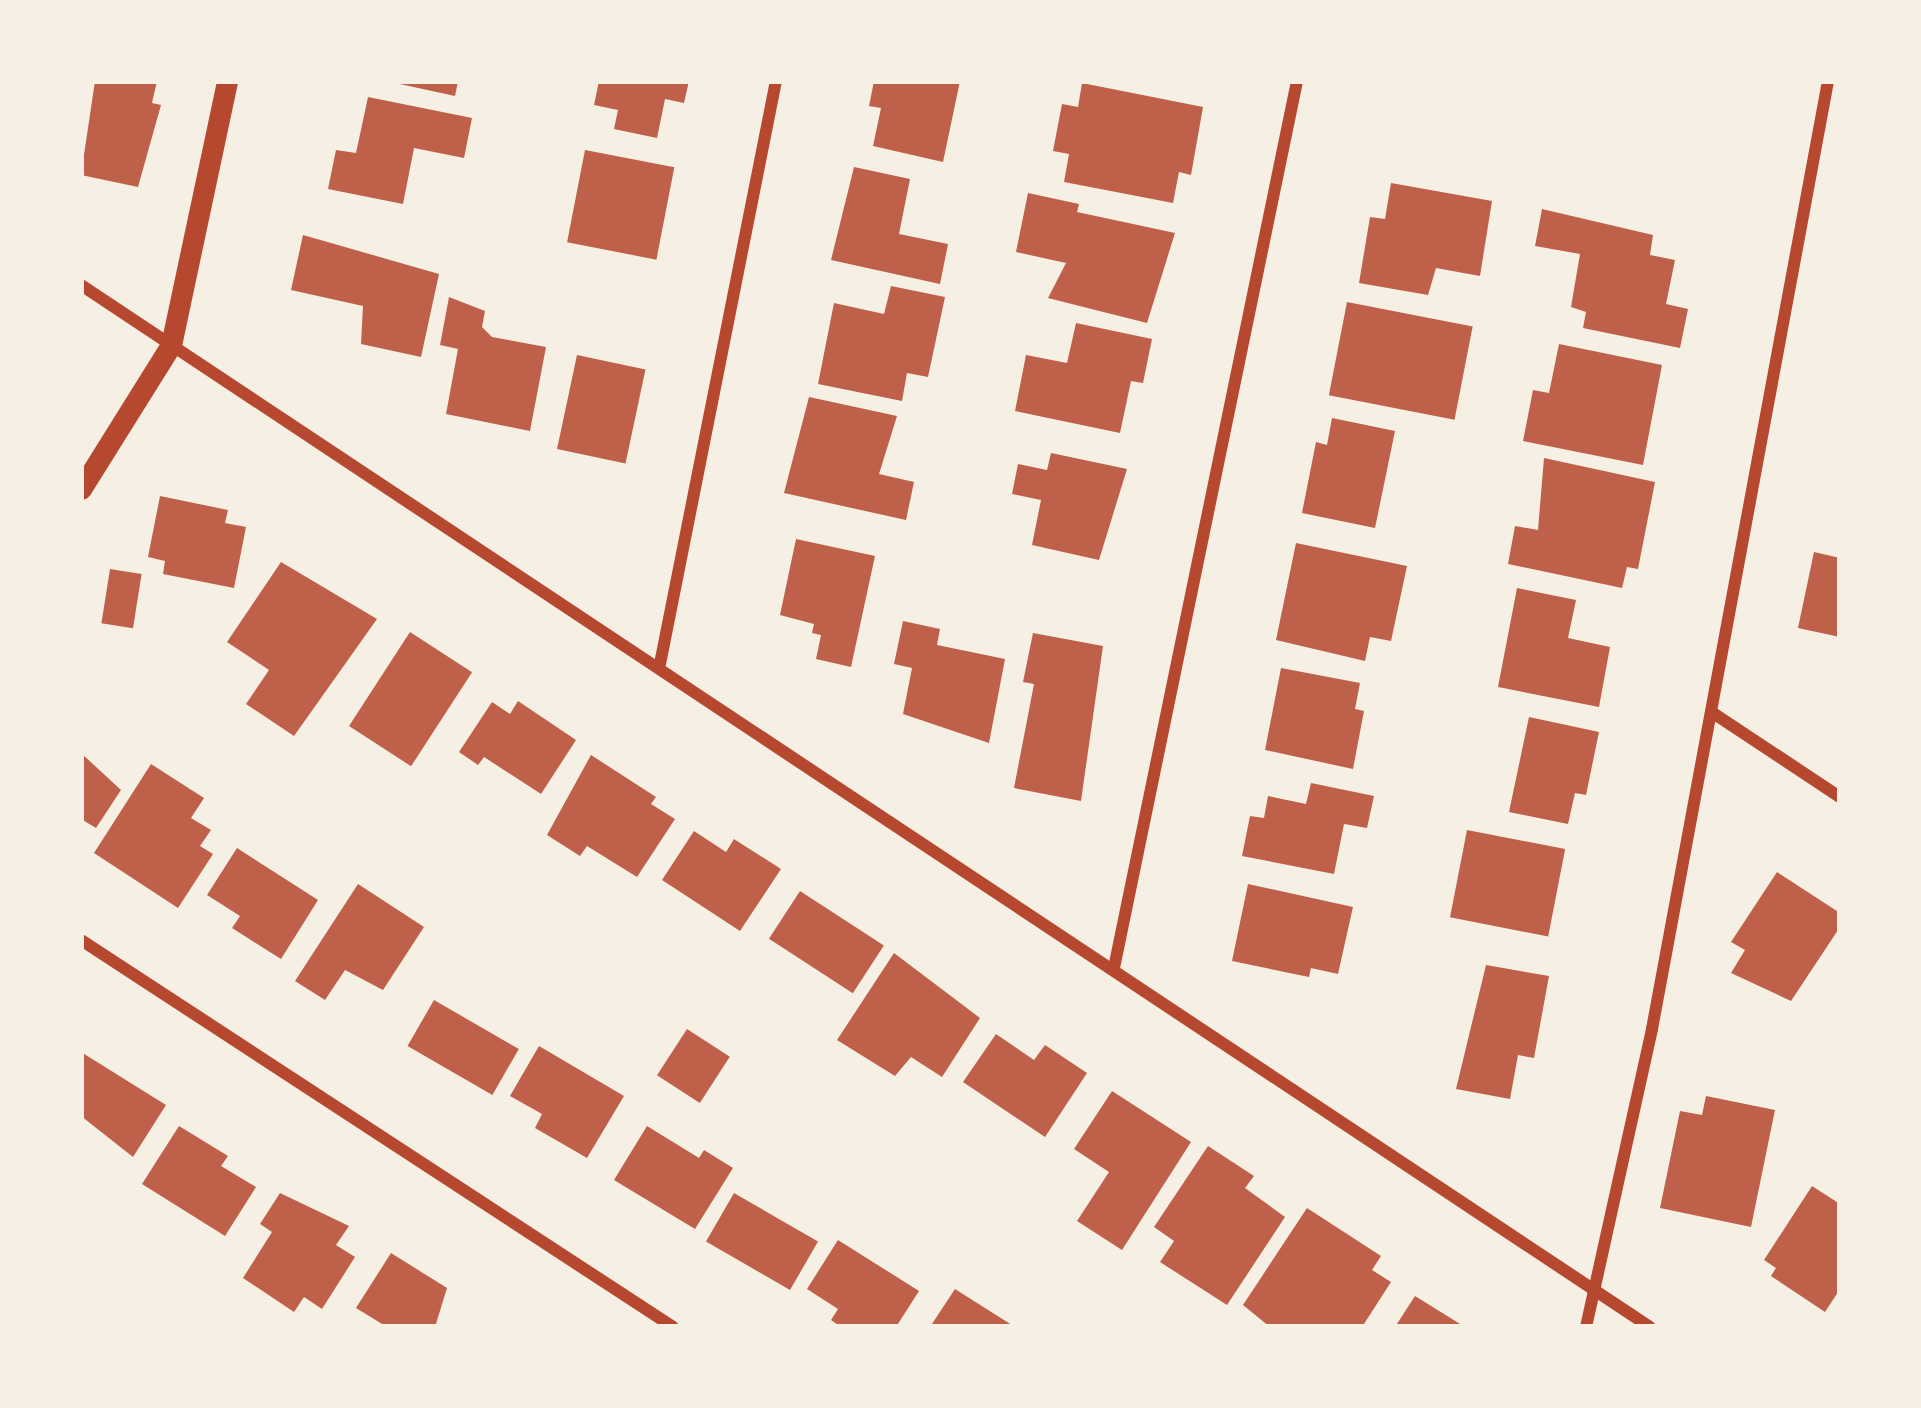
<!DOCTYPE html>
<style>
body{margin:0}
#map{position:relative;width:1921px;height:1408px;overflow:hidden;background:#f6efe4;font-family:Commissioner,sans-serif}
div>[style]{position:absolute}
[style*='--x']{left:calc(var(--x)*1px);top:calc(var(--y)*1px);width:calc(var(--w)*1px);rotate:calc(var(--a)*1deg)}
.building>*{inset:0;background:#bf614a;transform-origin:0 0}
.minor>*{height:12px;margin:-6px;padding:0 6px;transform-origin:6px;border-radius:6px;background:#b5482f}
.tertiary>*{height:21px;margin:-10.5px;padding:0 10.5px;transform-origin:10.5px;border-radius:10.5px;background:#b5482f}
span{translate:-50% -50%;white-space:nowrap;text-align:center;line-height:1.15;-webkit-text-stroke:10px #f6efe4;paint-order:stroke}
.frame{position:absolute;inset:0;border:84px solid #f6efe4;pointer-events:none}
</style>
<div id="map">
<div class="building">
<i style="clip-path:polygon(95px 81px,157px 81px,152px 103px,161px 105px,138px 187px,81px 175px)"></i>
<i style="clip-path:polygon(386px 81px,458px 81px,455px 96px)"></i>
<i style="clip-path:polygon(599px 81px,689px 81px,684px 103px,665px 99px,657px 138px,614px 129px,618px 110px,594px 105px)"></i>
<i style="clip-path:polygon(874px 81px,960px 81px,943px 162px,873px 146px,881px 108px,869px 106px)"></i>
<i style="clip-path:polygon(1082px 83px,1203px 107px,1191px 175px,1179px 172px,1173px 203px,1064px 182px,1069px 154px,1053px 151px,1062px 104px,1078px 107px)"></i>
<i style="clip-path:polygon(368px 97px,472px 118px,464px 158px,414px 148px,403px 204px,328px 189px,336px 150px,356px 153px)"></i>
<i style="left:585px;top:150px;width:91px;height:94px;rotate:11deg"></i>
<i style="clip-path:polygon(854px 167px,910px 179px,899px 234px,948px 244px,940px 284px,831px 260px)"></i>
<i style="clip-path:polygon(1391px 183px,1492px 201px,1480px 276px,1436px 268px,1428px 295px,1359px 283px,1370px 217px,1385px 219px)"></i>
<i style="clip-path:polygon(1028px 193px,1079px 204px,1077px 212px,1175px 233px,1147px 323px,1048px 298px,1066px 263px,1016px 252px)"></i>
<i style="clip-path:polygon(1542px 209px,1653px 235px,1650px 255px,1675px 260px,1666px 304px,1688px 309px,1680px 348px,1583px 328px,1586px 312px,1571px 307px,1580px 254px,1535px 246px)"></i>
<i style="clip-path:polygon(303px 235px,439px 274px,421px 357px,361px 344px,363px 306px,291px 290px)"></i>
<i style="clip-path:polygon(891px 286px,945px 297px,928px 377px,907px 373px,902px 401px,818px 384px,834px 303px,884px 314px)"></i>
<i style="clip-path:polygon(449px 297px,485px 311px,482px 327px,492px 337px,546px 347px,530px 431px,446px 414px,458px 349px,440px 345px)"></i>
<i style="left:1347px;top:302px;width:128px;height:95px;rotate:11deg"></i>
<i style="clip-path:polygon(1076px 323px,1152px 339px,1143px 383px,1131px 381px,1120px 433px,1015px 411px,1026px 355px,1067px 363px)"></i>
<i style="clip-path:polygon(1559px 344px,1662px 365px,1643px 465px,1523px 441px,1533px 390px,1549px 393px)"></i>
<i style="left:577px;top:355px;width:70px;height:96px;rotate:12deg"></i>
<i style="clip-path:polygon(809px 397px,897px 416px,879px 474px,914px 482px,906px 520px,784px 493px)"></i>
<i style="clip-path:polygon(1332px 418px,1395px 431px,1375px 528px,1302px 513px,1316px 442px,1327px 445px)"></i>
<i style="clip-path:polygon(1051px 453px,1127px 469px,1099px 560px,1032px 545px,1041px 500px,1012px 494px,1018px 464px,1047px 470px)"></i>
<i style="clip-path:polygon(1544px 458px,1655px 482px,1638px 569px,1627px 567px,1622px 588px,1508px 564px,1515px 526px,1538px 530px)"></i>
<i style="clip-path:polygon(160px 496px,228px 510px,225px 523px,246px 527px,234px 588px,163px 574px,165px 561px,148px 557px)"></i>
<i style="clip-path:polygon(796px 539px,875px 556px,851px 667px,816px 659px,821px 635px,812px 633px,814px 624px,780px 615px)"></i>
<i style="clip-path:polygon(1296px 543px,1407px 566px,1391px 641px,1370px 637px,1365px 661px,1276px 640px)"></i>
<i style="clip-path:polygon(1814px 552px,1840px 558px,1840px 637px,1798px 628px)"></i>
<i style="clip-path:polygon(281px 562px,377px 619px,294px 736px,246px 704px,269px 670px,227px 642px)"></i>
<i style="left:110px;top:569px;width:32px;height:55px;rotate:9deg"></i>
<i style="clip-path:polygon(1517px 588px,1576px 600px,1568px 638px,1610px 647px,1599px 707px,1498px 687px)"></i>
<i style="clip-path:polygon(903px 621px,940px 629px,937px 645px,1005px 659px,989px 743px,903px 714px,912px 668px,894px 664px)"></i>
<i style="left:410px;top:632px;width:74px;height:112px;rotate:33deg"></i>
<i style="clip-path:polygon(1033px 633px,1103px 646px,1081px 801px,1014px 788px,1034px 684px,1023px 682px)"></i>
<i style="clip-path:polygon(1281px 668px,1360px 683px,1355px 709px,1364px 711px,1353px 769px,1265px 750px)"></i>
<i style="clip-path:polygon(518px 701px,576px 740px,541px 794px,484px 757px,478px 765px,459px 752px,492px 702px,510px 714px)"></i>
<i style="clip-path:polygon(1529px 717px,1599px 732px,1586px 795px,1575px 793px,1568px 824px,1509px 812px)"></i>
<i style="clip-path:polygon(81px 753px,121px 790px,96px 828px,81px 819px)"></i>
<i style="clip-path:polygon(591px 755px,656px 797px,651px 804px,675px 819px,637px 877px,587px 846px,580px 856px,547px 835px)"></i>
<i style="clip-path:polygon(151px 764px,204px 798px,191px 818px,211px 830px,200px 846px,213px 854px,178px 908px,94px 853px)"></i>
<i style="clip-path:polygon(1311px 783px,1374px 796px,1367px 828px,1344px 824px,1334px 874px,1242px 856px,1250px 816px,1264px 818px,1268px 796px,1306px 804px)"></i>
<i style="left:1467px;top:830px;width:100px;height:89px;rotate:11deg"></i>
<i style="clip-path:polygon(694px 831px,726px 852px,734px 839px,781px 869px,740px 931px,662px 880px)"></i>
<i style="clip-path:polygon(237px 848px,318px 900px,281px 959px,232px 928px,240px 916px,207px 895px)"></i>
<i style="clip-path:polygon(1777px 872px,1840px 913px,1840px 927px,1791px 1001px,1731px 973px,1745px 950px,1731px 942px)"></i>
<i style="clip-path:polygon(358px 884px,424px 927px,383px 990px,345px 970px,325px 1000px,295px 981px)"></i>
<i style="clip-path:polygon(1248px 884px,1353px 907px,1338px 974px,1311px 968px,1309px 977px,1232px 961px)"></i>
<i style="left:800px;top:891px;width:100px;height:57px;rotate:33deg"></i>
<i style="clip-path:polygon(894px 953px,980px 1018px,942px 1077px,911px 1057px,895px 1076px,837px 1040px)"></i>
<i style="clip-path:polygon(1486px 965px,1549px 976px,1534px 1058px,1518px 1055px,1510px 1099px,1456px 1089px)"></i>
<i style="left:434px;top:1000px;width:98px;height:53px;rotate:30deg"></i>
<i style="left:687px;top:1029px;width:51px;height:55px;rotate:33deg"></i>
<i style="clip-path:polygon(996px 1034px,1034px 1060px,1045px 1045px,1087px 1073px,1045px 1137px,963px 1082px)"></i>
<i style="clip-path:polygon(539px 1046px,624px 1096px,587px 1158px,535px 1128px,542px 1114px,510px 1096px)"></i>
<i style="clip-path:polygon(81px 1052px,166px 1105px,133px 1157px,81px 1116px)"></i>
<i style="clip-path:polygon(1112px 1091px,1191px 1142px,1122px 1250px,1077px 1221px,1109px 1172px,1074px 1149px)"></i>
<i style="clip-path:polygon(1706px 1096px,1775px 1110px,1751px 1227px,1660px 1208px,1680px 1111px,1702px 1115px)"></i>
<i style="clip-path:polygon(179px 1126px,228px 1156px,221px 1166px,256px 1187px,225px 1236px,142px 1184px)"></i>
<i style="clip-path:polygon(647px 1126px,699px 1158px,704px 1150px,733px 1168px,695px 1229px,614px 1180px)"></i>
<i style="clip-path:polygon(1208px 1146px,1254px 1176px,1245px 1188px,1285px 1217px,1227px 1305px,1160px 1262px,1174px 1241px,1154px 1227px)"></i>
<i style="clip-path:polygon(1812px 1186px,1840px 1204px,1840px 1289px,1825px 1312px,1771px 1276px,1776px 1268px,1764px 1260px)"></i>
<i style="clip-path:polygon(280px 1193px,349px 1226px,336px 1245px,355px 1257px,322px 1309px,304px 1297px,294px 1312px,243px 1278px,272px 1232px,260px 1224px)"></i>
<i style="left:734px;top:1193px;width:97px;height:56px;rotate:30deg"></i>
<i style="clip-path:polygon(1307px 1208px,1381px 1256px,1372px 1270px,1391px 1282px,1362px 1327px,1270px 1327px,1243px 1305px)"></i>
<i style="clip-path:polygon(838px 1240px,919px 1291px,896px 1327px,841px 1327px,831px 1320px,838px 1309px,807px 1289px)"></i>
<i style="clip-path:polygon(391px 1253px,447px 1288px,435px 1327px,387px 1327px,356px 1308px)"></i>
<i style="clip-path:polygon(955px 1289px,1015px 1327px,930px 1327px)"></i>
<i style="clip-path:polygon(1415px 1296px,1465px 1327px,1395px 1327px)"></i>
</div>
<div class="minor">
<i style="--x:81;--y:285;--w:1883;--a:33.59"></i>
<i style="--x:660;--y:664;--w:594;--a:-78.75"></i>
<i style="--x:1713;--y:713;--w:152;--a:33.5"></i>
<i style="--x:81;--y:940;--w:707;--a:33.17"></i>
<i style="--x:1114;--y:968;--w:906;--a:-78.34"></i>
<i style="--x:1586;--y:1327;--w:305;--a:-77.5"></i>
<i style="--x:1652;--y:1029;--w:964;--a:-79.48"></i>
</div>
<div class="tertiary">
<i style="--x:81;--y:489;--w:170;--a:-58"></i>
<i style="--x:171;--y:345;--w:270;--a:-78"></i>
</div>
<div class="frame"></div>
</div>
